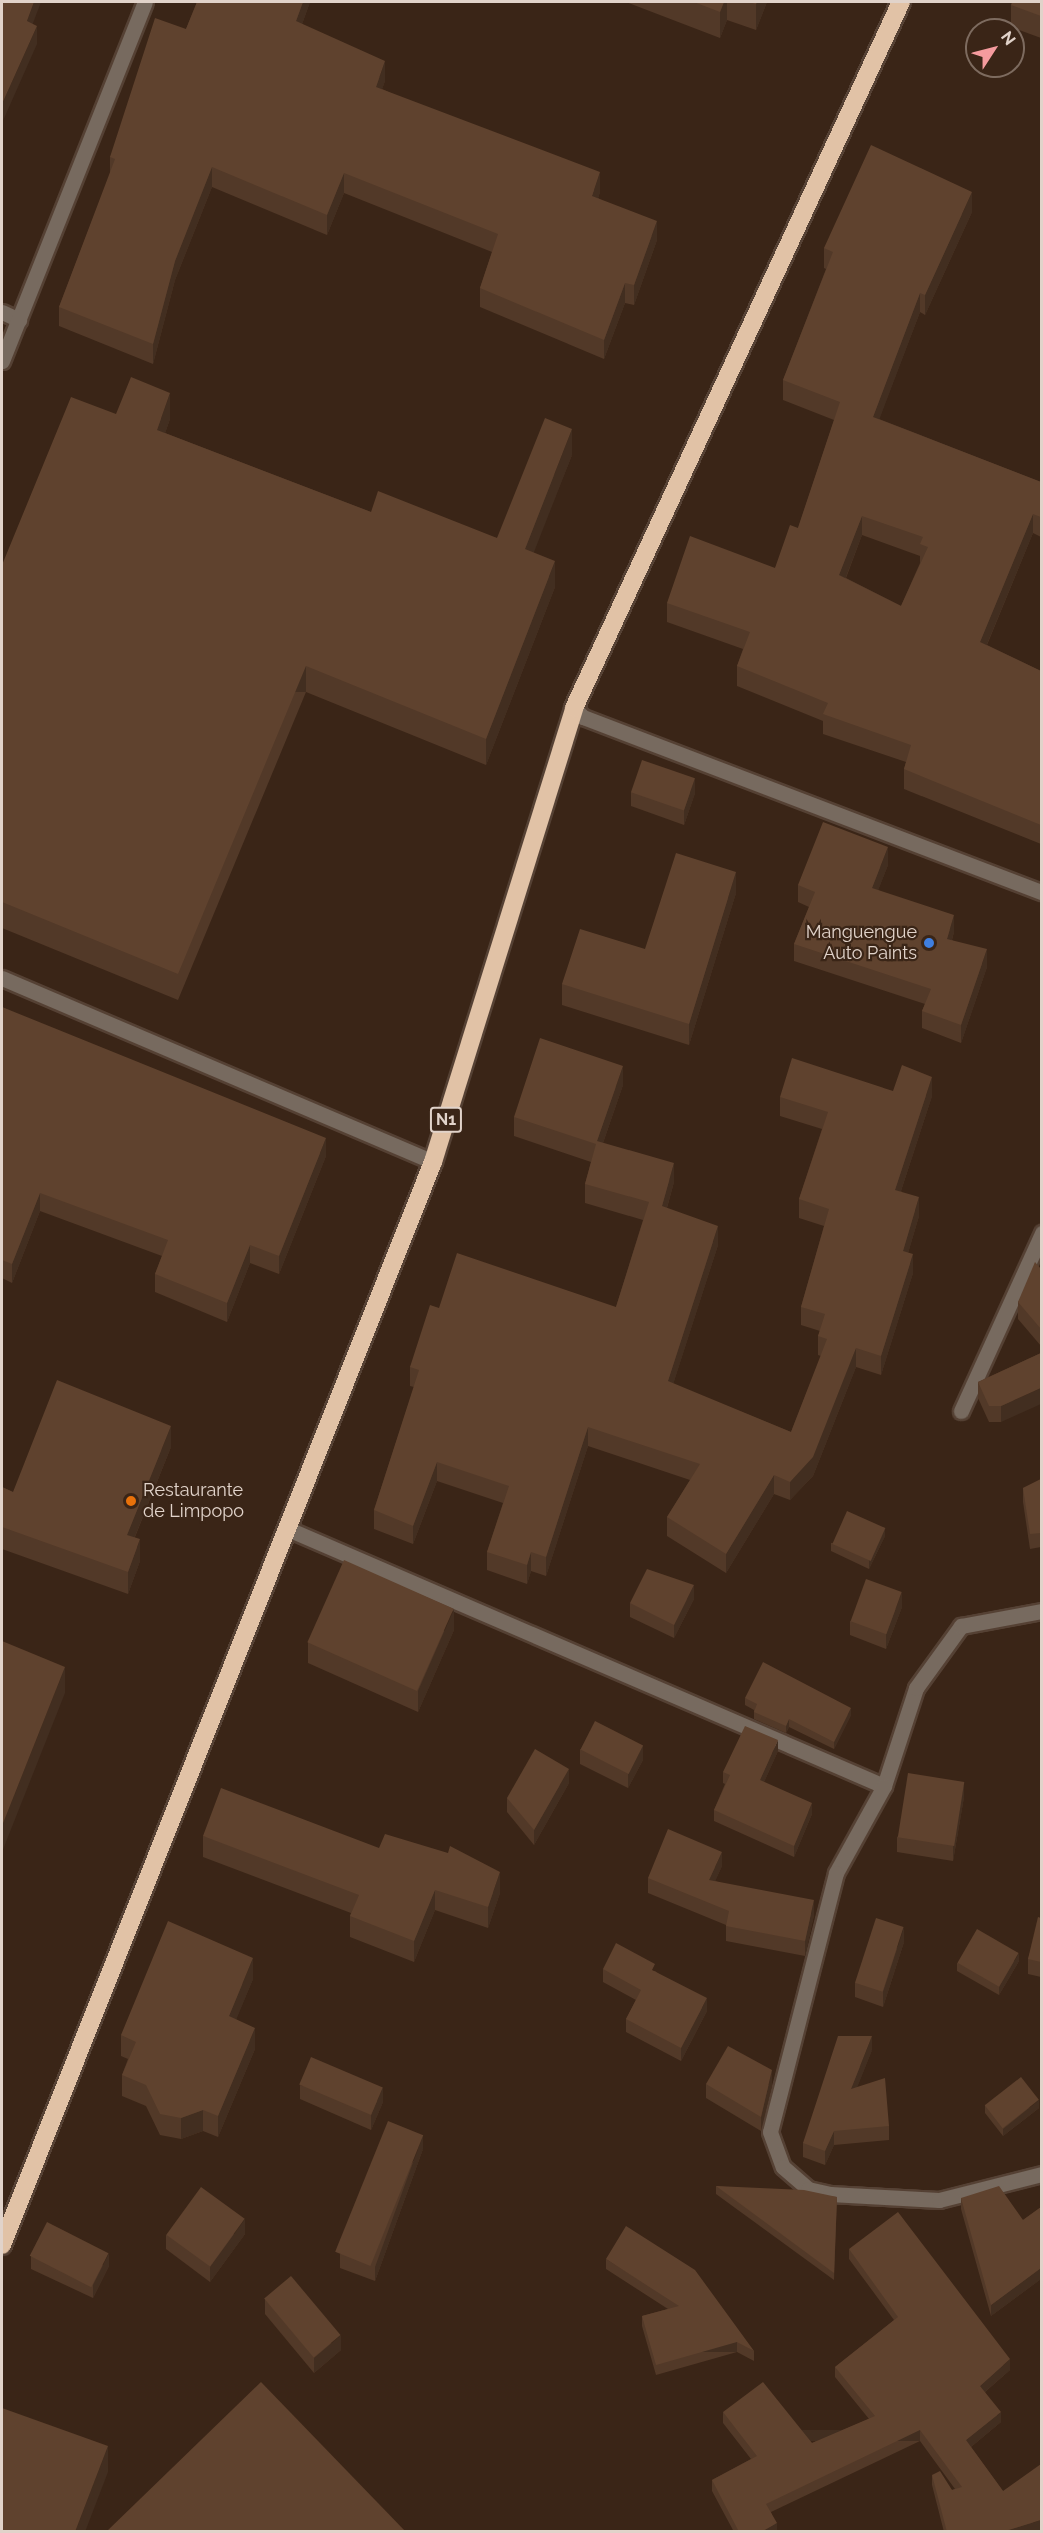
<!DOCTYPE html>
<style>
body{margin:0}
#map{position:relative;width:1043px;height:2533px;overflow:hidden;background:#3a2517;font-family:Raleway,sans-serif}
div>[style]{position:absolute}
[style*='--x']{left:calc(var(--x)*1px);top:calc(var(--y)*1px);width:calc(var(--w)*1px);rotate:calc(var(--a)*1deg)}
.roads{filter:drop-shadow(2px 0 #554134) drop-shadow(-2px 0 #554134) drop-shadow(0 2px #554134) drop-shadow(0 -2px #554134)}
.minor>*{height:15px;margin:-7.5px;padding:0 7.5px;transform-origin:7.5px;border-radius:7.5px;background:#776a5f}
.highway>*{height:18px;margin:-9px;padding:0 9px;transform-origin:9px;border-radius:9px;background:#e1c2a6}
.wall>*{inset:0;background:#523928}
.shaded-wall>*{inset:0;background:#422e20;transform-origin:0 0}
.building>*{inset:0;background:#5f422e;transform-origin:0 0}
.dots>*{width:16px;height:16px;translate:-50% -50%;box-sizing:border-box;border:3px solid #3a2517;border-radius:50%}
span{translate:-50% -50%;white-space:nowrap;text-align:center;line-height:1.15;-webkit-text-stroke:4.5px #3a2517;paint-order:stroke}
.shield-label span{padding:2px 4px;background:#3a2517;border:2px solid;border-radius:4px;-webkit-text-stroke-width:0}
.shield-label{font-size:16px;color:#e1d3ca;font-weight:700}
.poi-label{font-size:18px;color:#e1d3ca}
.right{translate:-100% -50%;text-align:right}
.left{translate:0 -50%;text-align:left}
.frame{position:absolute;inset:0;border:3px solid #e1d3ca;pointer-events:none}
.north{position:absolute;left:965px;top:18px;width:60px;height:60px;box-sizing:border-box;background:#3a2517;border:2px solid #7d6b5f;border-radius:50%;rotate:54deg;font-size:16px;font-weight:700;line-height:24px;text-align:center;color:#e1d3ca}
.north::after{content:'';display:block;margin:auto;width:21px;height:27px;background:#f59b9e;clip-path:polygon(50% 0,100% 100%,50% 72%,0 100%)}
</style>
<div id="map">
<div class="roads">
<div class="minor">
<i style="--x:2;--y:312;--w:19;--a:25"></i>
<i style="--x:2;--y:361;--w:386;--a:-68.3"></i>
<i style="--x:574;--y:708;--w:13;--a:45"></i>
<i style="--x:583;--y:717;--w:491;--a:20.9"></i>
<i style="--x:2;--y:978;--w:469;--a:23.1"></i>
<i style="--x:961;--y:1411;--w:196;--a:-65.5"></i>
<i style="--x:288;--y:1529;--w:649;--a:23.33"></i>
<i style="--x:884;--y:1786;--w:103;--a:-71.9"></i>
<i style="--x:916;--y:1688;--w:77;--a:-54"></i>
<i style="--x:961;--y:1626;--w:82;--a:-10.5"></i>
<i style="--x:884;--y:1786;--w:99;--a:118.9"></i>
<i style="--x:836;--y:1873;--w:267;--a:104.3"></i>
<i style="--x:770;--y:2132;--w:37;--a:70"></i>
<i style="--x:783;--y:2167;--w:33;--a:41"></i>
<i style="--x:808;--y:2189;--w:23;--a:13"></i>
<i style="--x:830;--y:2194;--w:109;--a:3.2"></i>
<i style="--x:939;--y:2200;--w:106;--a:-14.2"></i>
</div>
<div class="highway">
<i style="--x:2;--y:2245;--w:1166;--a:-68.3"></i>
<i style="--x:433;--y:1162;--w:475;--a:-72.7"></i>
<i style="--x:574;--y:708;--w:778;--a:-65.15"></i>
</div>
</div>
<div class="wall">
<i style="clip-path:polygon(197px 2px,310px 2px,302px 24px,385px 81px,382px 89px,600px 192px,598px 198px,657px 240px,634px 305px,625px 303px,604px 359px,480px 307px,480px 288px,492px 252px,344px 193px,327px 235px,212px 187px,175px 280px,153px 364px,59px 326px,59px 307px,110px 174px,110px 157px,186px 29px)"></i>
<i style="clip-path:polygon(626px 2px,767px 2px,756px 30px,727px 20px,720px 38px)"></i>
<i style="clip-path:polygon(1041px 2px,1041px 38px,1011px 27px,1011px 5px)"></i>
<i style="clip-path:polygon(evenodd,972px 212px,925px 315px,920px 312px,879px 419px,1041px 482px,1041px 537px,1033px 533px,987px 645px,1041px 671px,1041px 844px,904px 789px,904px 769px,906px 762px,823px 734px,823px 721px,737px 686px,737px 666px,743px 649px,667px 622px,667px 603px,775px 568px,798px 528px,834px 420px,783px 400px,783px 380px,826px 269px,824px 268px,824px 248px,972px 212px,862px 535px,920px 556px,920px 563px,901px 606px,846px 578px,862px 535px)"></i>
<i style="clip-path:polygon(116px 414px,170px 419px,165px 433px,371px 512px,497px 538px,572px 455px,533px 552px,555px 587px,486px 765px,306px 692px,178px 1000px,2px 928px,2px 565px)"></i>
<i style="clip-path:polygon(631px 792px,695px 793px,684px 825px,631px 806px)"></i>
<i style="clip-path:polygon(888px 865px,878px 890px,954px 932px,952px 940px,987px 967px,961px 1043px,922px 1028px,922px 1011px,925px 1004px,794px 961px,794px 944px,809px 907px,798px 902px,798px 885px)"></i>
<i style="clip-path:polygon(736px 893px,689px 1045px,562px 1005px,562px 984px,645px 949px)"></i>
<i style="clip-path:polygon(2px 1007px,326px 1156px,279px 1274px,250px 1263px,227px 1322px,155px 1292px,155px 1274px,162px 1256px,40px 1211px,12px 1283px,2px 1278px)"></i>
<i style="clip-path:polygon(623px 1085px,603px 1143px,674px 1182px,667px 1208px,718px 1245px,673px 1384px,791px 1432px,821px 1356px,818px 1355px,818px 1336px,820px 1331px,801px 1325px,801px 1307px,824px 1226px,799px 1218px,799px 1199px,822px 1129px,780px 1116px,780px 1097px,893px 1091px,932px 1096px,901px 1191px,919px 1216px,908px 1253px,913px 1273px,881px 1375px,856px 1367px,813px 1476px,790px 1500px,774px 1494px,726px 1573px,667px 1536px,667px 1517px,690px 1480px,588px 1446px,546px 1576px,531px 1571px,527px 1584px,487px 1570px,487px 1552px,503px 1503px,437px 1481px,413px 1544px,374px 1529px,374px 1510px,414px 1387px,410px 1386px,410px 1367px,439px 1308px,616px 1307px,643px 1220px,585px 1203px,585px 1184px,591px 1162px,514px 1136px,514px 1117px)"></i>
<i style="clip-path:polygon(1041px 1269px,1041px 1346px,1018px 1319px,1018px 1302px)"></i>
<i style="clip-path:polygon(1041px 1353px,1001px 1422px,989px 1422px,978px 1398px,978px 1382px)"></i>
<i style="clip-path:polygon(171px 1447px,135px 1537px,140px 1561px,128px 1594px,2px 1549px,2px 1487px,13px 1492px)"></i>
<i style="clip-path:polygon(1041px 1479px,1041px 1547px,1030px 1549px,1023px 1502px,1023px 1488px)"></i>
<i style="clip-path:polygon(885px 1536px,869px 1569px,831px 1551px,831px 1543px)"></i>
<i style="clip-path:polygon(694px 1599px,674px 1638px,630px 1617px,630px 1603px)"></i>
<i style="clip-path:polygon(902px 1607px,886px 1649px,850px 1635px,850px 1621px)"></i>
<i style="clip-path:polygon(454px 1630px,418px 1712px,308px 1663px,308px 1642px)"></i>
<i style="clip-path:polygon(745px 1698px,851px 1715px,834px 1749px,789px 1727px,786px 1733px,754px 1719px,754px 1710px,745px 1705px)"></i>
<i style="clip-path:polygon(580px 1749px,643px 1760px,628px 1788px,580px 1764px)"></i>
<i style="clip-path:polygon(778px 1751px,764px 1782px,812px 1814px,794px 1857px,714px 1821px,714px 1810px,725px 1784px,723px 1783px,723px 1772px)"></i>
<i style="clip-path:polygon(569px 1783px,534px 1845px,507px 1812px,507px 1798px)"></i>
<i style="clip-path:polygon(964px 1797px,953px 1861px,897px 1852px,897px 1837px)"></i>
<i style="clip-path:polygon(203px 1836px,500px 1893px,488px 1928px,435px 1910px,414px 1962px,350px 1937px,350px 1916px,351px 1913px,203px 1857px)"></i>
<i style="clip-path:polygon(722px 1866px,715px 1881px,814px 1915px,805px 1956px,726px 1941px,726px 1925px,648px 1893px,648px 1878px)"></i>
<i style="clip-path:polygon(1041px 1918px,1041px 1977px,1028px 1974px,1028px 1959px)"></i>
<i style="clip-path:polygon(904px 1942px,883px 2007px,855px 1997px,855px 1983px)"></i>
<i style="clip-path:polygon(1019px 1961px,999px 1995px,957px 1971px,957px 1963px)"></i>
<i style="clip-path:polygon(603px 1969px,655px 1971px,707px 2011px,681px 2061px,626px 2032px,626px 2019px,636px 2000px,603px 1982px)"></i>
<i style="clip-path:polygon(253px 1979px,236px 2019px,255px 2049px,218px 2137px,203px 2131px,181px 2139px,160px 2135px,146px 2106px,122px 2096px,122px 2075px,128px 2059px,121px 2056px,121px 2035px)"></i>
<i style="clip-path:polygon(872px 2050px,857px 2087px,889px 2126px,889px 2140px,834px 2145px,825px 2165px,803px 2157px,803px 2143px)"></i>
<i style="clip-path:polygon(706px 2084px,772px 2085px,761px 2131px,706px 2098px)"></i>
<i style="clip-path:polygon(300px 2085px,383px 2102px,371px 2130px,300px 2099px)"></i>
<i style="clip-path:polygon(985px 2105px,1039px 2108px,1003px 2136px,985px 2113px)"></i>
<i style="clip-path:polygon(423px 2149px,375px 2281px,340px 2268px,340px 2254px)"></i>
<i style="clip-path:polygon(716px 2186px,837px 2197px,834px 2280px,716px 2194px)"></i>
<i style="clip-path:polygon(961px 2198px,1023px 2220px,1041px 2207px,1041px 2279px,991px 2316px,961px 2209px)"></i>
<i style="clip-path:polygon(245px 2234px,210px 2282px,166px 2249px,166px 2235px)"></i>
<i style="clip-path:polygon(849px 2249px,1010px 2370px,985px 2392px,1001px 2422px,971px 2447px,1003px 2491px,1041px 2531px,944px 2532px,932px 2485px,932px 2475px,952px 2490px,955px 2489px,920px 2441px,771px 2512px,777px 2532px,734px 2532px,712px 2491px,712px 2480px,751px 2459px,723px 2423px,723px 2412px,812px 2443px,869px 2419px,835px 2377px,835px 2367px,894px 2320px,849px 2259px)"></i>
<i style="clip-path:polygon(31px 2256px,109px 2266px,93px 2298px,31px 2269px)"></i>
<i style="clip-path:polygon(606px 2259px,754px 2351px,754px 2361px,737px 2352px,656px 2375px,642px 2326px,642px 2316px,668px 2309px,606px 2269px)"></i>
<i style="clip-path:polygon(265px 2299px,341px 2350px,314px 2373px,265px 2314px)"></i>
</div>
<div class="shaded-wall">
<i style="clip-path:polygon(34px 2px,41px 2px,27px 39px,27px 21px)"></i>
<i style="clip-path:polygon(303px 2px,310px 2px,296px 41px,296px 21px)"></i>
<i style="clip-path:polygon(724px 2px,727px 2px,727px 20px,720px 38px,720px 12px)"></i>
<i style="clip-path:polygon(757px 2px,767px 2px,756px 30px,756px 4px)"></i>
<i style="clip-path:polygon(37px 26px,37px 44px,2px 123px,2px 104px)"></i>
<i style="clip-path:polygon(385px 61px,385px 81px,376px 106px,376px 87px)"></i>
<i style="clip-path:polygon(212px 167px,212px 187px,175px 280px,153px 364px,153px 344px,175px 261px)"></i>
<i style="clip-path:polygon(600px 172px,600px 192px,592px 216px,592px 196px)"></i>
<i style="clip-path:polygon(344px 173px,344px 193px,327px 235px,327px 215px)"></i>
<i style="clip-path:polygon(972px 192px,972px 212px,925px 315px,925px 295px)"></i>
<i style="clip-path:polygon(657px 221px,657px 240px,634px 305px,634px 285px)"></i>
<i style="clip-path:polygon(625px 283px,625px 303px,604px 359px,604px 340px)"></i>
<i style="clip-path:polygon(920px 293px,920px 312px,873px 436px,873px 417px)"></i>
<i style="clip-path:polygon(170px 393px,170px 419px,157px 456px,157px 430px)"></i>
<i style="clip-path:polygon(572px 429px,572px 455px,525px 575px,525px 549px)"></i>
<i style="clip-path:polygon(1033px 514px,1033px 533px,980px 661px,980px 642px)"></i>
<i style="clip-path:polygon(862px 516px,862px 535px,839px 595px,839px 575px)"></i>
<i style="clip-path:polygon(555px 561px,555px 587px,486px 765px,486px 739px)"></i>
<i style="left:306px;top:666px;width:26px;height:334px;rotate:90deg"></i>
<i style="clip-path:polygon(695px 778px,695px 793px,684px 825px,684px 810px)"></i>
<i style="clip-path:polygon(888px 847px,888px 865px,872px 906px,872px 888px)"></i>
<i style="clip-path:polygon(736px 872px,736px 893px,689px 1045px,689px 1024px)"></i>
<i style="clip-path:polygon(954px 915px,954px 932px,947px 956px,947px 939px)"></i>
<i style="clip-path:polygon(987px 949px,987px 967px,961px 1043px,961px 1025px)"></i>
<i style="clip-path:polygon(623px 1066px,623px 1085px,597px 1160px,597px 1141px)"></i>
<i style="clip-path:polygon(932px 1077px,932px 1096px,895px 1209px,895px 1190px)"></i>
<i style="clip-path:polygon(326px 1138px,326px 1156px,279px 1274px,279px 1256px)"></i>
<i style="clip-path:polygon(674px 1163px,674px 1182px,662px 1225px,662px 1206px)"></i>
<i style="clip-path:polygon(40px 1193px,40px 1211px,12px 1283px,12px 1264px)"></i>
<i style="clip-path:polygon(919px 1197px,919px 1216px,903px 1270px,903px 1251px)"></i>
<i style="clip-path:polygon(718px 1226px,718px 1245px,668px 1400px,668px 1381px)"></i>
<i style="clip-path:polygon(250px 1245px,250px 1263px,227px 1322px,227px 1303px)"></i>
<i style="clip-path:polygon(913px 1254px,913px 1273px,881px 1375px,881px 1356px)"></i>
<i style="clip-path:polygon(856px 1348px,856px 1367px,813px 1476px,790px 1500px,790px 1482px)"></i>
<i style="clip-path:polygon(1041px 1388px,1041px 1404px,1001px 1422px,1001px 1406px)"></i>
<i style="clip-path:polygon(171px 1426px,171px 1447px,127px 1556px,127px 1535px)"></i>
<i style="clip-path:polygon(588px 1427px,588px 1446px,546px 1576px,546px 1557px)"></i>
<i style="clip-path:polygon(437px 1462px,437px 1481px,413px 1544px,413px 1526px)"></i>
<i style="clip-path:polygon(774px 1475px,774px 1494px,726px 1573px,726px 1554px)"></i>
<i style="clip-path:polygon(885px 1528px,885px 1536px,869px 1569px,869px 1561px)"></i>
<i style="clip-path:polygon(140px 1539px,140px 1561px,128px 1594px,128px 1572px)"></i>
<i style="clip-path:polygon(531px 1552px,531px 1571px,527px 1584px,527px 1565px)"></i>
<i style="clip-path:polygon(694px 1585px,694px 1599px,674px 1638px,674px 1625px)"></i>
<i style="clip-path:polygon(902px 1592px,902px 1607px,886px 1649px,886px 1634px)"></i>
<i style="clip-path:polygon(454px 1609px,454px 1630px,418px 1712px,418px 1691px)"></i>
<i style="clip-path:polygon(65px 1667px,65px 1693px,2px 1852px,2px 1826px)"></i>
<i style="clip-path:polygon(851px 1708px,851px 1715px,834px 1749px,834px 1742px)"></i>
<i style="clip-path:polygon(789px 1719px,789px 1727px,786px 1733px,786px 1726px)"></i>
<i style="clip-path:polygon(778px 1740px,778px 1751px,760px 1791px,760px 1780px)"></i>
<i style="clip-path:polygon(643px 1745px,643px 1760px,628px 1788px,628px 1774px)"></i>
<i style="clip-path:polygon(569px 1769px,569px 1783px,534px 1845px,534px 1830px)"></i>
<i style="clip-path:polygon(964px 1782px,964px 1797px,953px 1861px,953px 1847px)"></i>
<i style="clip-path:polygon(812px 1803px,812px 1814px,794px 1857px,794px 1846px)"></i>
<i style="clip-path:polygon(722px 1852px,722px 1866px,709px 1895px,709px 1880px)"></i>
<i style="clip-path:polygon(500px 1872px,500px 1893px,488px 1928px,488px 1907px)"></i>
<i style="clip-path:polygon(435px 1890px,435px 1910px,414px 1962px,414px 1941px)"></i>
<i style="clip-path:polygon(814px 1900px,814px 1915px,805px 1956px,805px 1941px)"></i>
<i style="clip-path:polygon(904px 1927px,904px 1942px,883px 2007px,883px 1992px)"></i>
<i style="clip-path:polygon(1019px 1953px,1019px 1961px,999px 1995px,999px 1987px)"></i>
<i style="clip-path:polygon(253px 1958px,253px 1979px,229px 2037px,229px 2016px)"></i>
<i style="clip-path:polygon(707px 1998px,707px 2011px,681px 2061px,681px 2048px)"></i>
<i style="clip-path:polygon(255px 2028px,255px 2049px,218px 2137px,218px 2116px)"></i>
<i style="clip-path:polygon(872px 2036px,872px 2050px,851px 2103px,851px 2089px)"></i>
<i style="clip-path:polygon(772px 2070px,772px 2085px,761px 2131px,761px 2117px)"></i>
<i style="clip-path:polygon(383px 2087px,383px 2102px,371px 2130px,371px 2115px)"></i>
<i style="clip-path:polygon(1039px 2100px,1039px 2108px,1003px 2136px,1003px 2129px)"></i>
<i style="clip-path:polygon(203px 2110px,203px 2131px,181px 2139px,181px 2118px)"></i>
<i style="clip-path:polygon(834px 2131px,834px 2145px,825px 2165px,825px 2151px)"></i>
<i style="clip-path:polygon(423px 2135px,423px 2149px,375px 2281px,375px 2267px)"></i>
<i style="clip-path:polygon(245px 2219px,245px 2234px,210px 2282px,210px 2267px)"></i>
<i style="clip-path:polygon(109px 2253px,109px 2266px,93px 2298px,93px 2285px)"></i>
<i style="clip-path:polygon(1041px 2268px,1041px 2279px,991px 2316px,991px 2305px)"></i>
<i style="clip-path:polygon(341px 2335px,341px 2350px,314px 2373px,314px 2358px)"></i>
<i style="left:737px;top:2342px;width:10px;height:84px;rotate:90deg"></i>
<i style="clip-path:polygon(1010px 2359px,1010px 2370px,980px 2396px,980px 2386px)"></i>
<i style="clip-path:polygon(1001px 2412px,1001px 2422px,966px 2451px,966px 2440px)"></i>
<i style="left:920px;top:2430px;width:11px;height:171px;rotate:90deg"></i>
<i style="clip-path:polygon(108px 2446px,108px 2472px,85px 2532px,75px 2532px)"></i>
<i style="clip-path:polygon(1041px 2520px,1041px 2531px,1039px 2532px,1002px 2532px)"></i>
<i style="clip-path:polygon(777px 2523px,777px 2532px,761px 2532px)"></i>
</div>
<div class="building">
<i style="clip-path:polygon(2px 2px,34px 2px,27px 21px,37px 26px,2px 104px)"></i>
<i style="clip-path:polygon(197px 2px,303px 2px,296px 21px,385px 61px,376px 87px,600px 172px,592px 196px,657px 221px,634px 285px,625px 283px,604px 340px,480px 288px,498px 234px,344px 173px,327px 215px,212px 167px,175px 261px,153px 344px,59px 307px,115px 159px,110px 157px,155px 18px,186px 29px)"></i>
<i style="clip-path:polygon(694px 2px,724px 2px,720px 12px)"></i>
<i style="clip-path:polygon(748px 2px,757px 2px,756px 4px)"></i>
<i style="clip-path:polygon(1012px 2px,1041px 2px,1041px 16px,1011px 5px)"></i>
<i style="clip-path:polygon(evenodd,871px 145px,972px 192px,925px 295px,920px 293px,873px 417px,1041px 482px,1041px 517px,1033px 514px,980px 642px,1041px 671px,1041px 825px,904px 769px,911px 745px,823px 714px,828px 703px,737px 666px,750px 632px,667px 603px,690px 536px,775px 568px,790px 525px,798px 528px,840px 402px,783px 380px,833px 252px,824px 248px,871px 145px,862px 516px,923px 537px,920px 544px,928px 547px,901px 606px,839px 575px,862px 516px)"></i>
<i style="clip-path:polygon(131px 377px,170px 393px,157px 430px,371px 512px,378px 491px,497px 538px,545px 418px,572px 429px,525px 549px,555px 561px,486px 739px,306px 666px,178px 974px,2px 902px,2px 565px,71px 397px,116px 414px)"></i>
<i style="left:642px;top:760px;width:56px;height:34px;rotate:19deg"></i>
<i style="clip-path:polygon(823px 822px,888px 847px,872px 888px,954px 915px,947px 939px,987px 949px,961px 1025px,922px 1011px,931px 989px,794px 944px,815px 892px,798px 885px)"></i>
<i style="clip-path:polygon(676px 853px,736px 872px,689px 1024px,562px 984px,580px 929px,645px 949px)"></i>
<i style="clip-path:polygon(2px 1007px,326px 1138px,279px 1256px,250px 1245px,227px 1303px,155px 1274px,168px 1240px,40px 1193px,12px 1264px,2px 1260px)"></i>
<i style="clip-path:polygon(540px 1038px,623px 1066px,597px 1141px,674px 1163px,662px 1206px,718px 1226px,668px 1381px,791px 1432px,827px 1339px,818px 1336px,825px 1314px,801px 1307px,829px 1209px,799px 1199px,828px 1112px,780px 1097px,792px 1058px,893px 1091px,902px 1065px,932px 1077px,895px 1190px,919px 1197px,903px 1251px,913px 1254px,881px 1356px,856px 1348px,813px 1457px,790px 1482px,774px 1475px,726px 1554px,667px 1517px,700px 1464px,588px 1427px,546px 1557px,531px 1552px,527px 1565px,487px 1552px,509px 1486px,437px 1462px,413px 1526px,374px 1510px,419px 1370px,410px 1367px,430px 1305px,439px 1308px,457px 1253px,616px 1307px,649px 1202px,585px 1184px,596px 1144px,514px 1117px)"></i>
<i style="clip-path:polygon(1035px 1262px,1041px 1269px,1041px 1329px,1018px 1302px)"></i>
<i style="clip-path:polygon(1041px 1353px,1041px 1388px,1001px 1406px,989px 1406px,978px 1382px)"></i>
<i style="clip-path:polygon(57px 1380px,171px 1426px,127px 1535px,140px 1539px,128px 1572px,2px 1527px,2px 1487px,13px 1492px)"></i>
<i style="clip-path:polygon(1041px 1479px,1041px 1533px,1030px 1534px,1023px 1488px)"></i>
<i style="left:847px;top:1511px;width:42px;height:36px;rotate:24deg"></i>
<i style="left:344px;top:1560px;width:120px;height:90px;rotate:24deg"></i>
<i style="clip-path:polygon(647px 1569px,694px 1585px,674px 1625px,630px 1603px)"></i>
<i style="left:866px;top:1579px;width:38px;height:45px;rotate:20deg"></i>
<i style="clip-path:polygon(2px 1641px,65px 1667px,2px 1826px)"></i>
<i style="clip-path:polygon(763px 1662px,851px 1708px,834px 1742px,789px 1719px,786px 1726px,754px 1712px,757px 1704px,745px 1698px)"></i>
<i style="left:595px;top:1721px;width:54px;height:32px;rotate:27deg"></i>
<i style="clip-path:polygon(745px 1726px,778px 1740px,760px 1780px,812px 1803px,794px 1846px,714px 1810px,730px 1775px,723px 1772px)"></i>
<i style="clip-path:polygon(535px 1749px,569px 1769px,534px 1830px,507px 1798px)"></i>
<i style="left:908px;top:1773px;width:57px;height:65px;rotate:9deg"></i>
<i style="clip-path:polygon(221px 1788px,379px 1848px,385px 1834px,448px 1853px,450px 1846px,500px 1872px,488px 1907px,435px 1890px,414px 1941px,350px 1916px,359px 1895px,203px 1836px)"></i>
<i style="clip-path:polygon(668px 1829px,722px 1852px,709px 1880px,814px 1900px,805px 1941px,726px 1926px,729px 1911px,648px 1878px)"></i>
<i style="clip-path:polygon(1038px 1917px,1041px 1918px,1041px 1962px,1028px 1959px)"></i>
<i style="left:876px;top:1918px;width:29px;height:68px;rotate:18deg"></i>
<i style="clip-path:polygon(168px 1921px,253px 1958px,229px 2016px,255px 2028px,218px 2116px,203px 2110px,181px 2118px,160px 2114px,146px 2085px,122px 2075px,136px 2042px,121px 2035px)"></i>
<i style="left:977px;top:1929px;width:48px;height:39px;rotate:30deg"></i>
<i style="clip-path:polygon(616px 1943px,655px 1964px,652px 1970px,707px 1998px,681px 2048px,626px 2019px,641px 1990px,603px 1969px)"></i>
<i style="clip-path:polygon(838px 2036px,872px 2036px,851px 2089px,885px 2078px,889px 2126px,834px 2131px,825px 2151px,803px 2143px)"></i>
<i style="clip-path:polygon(728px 2046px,772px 2070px,761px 2117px,706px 2084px)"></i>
<i style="left:311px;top:2057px;width:78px;height:30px;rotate:23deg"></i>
<i style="left:1021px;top:2077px;width:29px;height:46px;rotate:52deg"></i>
<i style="left:388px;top:2121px;width:38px;height:141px;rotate:22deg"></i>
<i style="clip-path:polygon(716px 2186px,804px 2190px,837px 2197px,834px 2273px)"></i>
<i style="clip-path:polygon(999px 2186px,1023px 2220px,1041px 2207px,1041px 2268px,991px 2305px,961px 2198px)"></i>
<i style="left:201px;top:2187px;width:54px;height:59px;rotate:36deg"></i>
<i style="clip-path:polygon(898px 2212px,1010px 2359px,980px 2386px,1001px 2412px,966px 2440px,1003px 2491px,1041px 2464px,1041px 2520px,1002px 2532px,947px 2532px,932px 2475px,940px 2471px,952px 2490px,962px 2487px,920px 2430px,766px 2504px,777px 2523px,761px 2532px,739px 2532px,712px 2480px,757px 2456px,723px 2412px,763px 2382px,812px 2443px,875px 2416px,835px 2367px,898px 2317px,849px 2249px)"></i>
<i style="left:47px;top:2222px;width:69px;height:38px;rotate:27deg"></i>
<i style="clip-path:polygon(626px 2226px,695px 2270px,754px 2351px,737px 2342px,656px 2365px,642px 2316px,679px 2306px,606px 2259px)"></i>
<i style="left:291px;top:2276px;width:77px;height:35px;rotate:50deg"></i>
<i style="clip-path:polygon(261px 2382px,406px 2532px,106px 2532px)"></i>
<i style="clip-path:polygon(2px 2408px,108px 2446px,75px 2532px,2px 2532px)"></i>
</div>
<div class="dots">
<i style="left:929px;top:943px;background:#3f7fe0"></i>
<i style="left:131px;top:1501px;background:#e8710a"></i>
</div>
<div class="shield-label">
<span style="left:446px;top:1120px">N1</span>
</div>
<div class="poi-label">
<span class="right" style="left:917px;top:943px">Manguengue<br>Auto Paints</span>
<span class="left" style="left:143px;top:1501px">Restaurante<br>de Limpopo</span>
</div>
<div class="frame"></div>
<div class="north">N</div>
</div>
